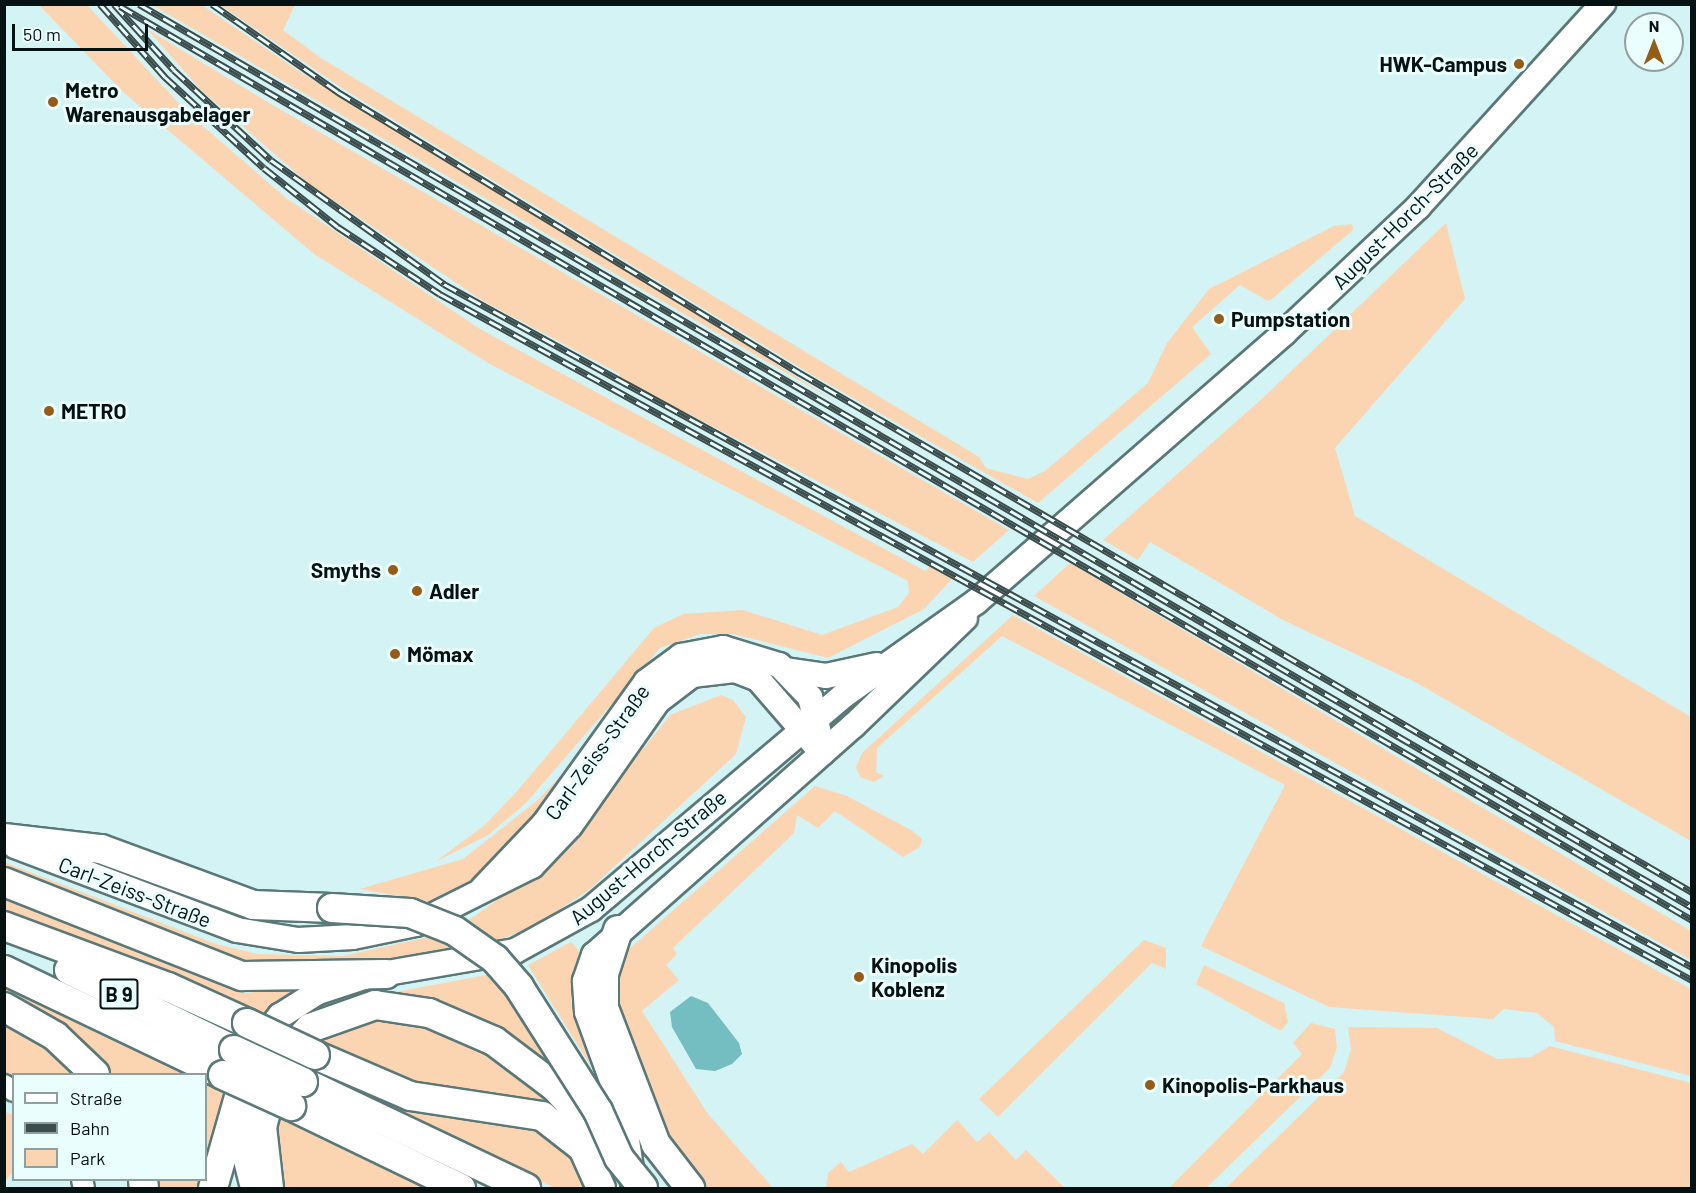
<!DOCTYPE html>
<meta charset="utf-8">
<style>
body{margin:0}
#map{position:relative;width:1696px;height:1193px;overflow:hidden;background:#d4f3f4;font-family:Barlow,sans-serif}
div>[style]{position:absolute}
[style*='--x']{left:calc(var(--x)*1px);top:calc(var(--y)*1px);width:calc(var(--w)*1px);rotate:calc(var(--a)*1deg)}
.green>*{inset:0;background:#fbd5b1}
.water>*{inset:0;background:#74bdc0}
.roads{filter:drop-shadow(2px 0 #5b7879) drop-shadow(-2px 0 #5b7879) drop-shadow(0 2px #5b7879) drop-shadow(0 -2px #5b7879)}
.minor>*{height:20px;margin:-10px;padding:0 10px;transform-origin:10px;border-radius:10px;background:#fff}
.major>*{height:24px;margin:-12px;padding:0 12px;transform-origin:12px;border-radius:12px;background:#fff}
.highway>*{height:28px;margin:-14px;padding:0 14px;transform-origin:14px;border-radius:14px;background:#fff}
.rail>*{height:7px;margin-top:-3.5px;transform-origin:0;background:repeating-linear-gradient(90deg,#ebfefe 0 14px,#3b4c4d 0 28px);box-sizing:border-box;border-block:2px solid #3b4c4d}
.bridges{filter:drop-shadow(2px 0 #5b7879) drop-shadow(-2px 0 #5b7879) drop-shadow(0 2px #5b7879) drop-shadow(0 -2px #5b7879)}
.highway-bridge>*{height:28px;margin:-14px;padding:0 14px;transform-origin:14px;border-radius:14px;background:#fff}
.dots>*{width:16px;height:16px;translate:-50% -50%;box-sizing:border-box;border:3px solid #ebfefe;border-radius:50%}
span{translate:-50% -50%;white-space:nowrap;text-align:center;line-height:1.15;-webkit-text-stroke:6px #ebfefe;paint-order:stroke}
.shield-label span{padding:2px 4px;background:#ebfefe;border:2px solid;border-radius:4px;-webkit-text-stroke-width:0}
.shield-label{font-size:20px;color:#061112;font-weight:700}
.poi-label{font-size:21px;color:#061112;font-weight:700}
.right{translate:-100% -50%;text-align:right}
.left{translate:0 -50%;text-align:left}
.street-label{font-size:21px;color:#061112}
.frame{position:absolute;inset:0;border:6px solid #061112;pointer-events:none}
.legend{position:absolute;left:12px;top:1073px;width:195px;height:108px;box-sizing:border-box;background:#ebfefe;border:2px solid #8f9fa0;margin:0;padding:8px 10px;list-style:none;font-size:18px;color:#061112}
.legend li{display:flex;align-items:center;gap:12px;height:30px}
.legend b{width:30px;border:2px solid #8f9fa0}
.north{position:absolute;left:1624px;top:12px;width:60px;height:60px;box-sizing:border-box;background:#ebfefe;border:2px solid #8f9fa0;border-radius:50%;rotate:0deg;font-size:16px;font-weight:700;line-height:24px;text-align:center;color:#061112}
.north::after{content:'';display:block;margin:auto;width:21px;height:27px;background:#955c18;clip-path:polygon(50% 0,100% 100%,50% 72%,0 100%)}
.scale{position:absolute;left:12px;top:24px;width:136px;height:27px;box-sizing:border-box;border:3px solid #061112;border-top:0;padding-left:8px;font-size:18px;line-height:21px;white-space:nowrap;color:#061112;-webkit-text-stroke:4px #ebfefe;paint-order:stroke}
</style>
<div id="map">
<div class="green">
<i style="clip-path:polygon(39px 5px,87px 5px,188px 113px,286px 198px,480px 329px,925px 571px,930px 566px,952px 579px,924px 609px,828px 658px,733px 634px,700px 634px,660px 648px,526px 803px,488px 835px,435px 862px,485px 825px,519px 789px,654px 628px,683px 614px,743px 610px,822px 635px,898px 607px,909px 593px,908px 581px,488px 363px,314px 254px,123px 92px)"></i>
<i style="clip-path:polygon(152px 5px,202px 5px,300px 72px,637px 274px,836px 402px)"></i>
<i style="clip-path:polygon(220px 5px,295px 5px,283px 30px,321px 58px,979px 457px,986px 468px,1028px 479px,1045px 471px,1148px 383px,1167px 343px,1209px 289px,1334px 226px,1352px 224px,1353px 230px,1273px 298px,1268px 301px,1240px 285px,1192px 327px,1211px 354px,1038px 503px,809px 373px,345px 90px)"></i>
<i style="clip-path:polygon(147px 29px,266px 101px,1009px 530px,973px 562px,619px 378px,620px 374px,483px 301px,309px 184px,201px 90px)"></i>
<i style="clip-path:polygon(1446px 223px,1465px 299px,1335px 448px,1355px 516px,1691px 717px,1691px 841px,1417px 683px,1283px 620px,1150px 542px,1138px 560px,1103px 540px,1266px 395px)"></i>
<i style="clip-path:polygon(1070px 563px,1691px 931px,1691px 960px,1034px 596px)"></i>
<i style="clip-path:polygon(1013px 615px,1691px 989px,1691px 1076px,1555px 1041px,1554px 1027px,1537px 1013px,1504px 1009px,1493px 1019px,1329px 1007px,1201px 946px,1285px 785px,1002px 636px,877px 748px,876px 772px,884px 776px,874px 782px,860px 777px,856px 767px,862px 753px)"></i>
<i style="clip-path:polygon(721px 695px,733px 700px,746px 717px,736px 754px,590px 889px,537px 925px,497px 941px,469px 920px,558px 857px,670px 715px)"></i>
<i style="clip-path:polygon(583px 752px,558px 797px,486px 871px,460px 889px,432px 902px,360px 889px,463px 859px,539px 799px)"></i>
<i style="clip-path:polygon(815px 786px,847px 796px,911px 830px,922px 839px,920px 847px,903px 857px,835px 811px,818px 828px,797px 815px,794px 833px,673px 948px,677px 954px,666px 965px,679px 980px,642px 1011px,708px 1114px,773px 1188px,705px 1188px,676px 1160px,610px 1002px,619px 958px)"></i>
<i style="clip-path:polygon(4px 862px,216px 944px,257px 954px,343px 956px,433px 936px,458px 948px,290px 972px,260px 971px,5px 874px)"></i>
<i style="clip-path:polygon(4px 891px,244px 993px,310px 987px,266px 1021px,5px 912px)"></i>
<i style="clip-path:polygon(1144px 940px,1166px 948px,1166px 969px,1152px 963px,998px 1117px,979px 1099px)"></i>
<i style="clip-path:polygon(571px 942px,579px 951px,571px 986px,573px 1014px,594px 1071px,528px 965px)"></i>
<i style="clip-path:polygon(1204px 965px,1284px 1003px,1288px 1022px,1281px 1031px,1196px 984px)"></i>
<i style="clip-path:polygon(492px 974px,550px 1058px,544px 1064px,369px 997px)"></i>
<i style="clip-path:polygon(4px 984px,194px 1074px,108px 1074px,5px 996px)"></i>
<i style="clip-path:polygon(386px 1013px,485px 1046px,572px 1118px,434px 1091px,310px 1042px)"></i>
<i style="clip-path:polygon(4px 1019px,48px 1043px,83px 1074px,14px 1074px,13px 1081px,5px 1076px)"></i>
<i style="clip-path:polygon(1311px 1023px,1335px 1029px,1337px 1047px,1330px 1068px,1206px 1188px,1169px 1188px,1302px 1054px,1293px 1043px)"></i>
<i style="clip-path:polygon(1348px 1027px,1437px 1028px,1497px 1059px,1531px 1057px,1550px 1046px,1691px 1083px,1691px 1188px,1226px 1188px,1344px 1072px,1351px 1050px)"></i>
<i style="clip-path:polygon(312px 1062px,556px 1132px,592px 1188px,555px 1188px,308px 1071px)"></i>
<i style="clip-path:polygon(206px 1080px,231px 1092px,206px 1188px,154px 1188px,153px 1180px,206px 1180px)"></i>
<i style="clip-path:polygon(4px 1111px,14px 1116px,13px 1172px,5px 1181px)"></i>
<i style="clip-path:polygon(272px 1111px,433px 1188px,276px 1188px)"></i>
<i style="clip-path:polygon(957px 1120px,977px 1142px,989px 1132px,1016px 1160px,1026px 1150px,1065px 1188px,826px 1188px,828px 1173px,841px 1162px,849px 1172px,912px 1144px,923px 1154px)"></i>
</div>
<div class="water">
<i style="clip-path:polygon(691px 996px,708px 1003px,739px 1043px,742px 1054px,732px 1064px,715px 1071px,696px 1069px,672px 1027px,670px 1012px)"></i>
</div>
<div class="roads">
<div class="minor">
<i style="--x:4;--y:1085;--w:12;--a:31"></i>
<i style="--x:82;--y:1180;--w:8;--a:76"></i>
</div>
<div class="major">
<i style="--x:786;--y:670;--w:40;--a:8.5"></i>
<i style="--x:826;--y:676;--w:52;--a:-12.2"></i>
<i style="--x:15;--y:846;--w:237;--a:20.7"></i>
<i style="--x:237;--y:930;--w:62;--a:9.3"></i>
<i style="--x:298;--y:940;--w:55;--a:-3.1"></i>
<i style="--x:353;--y:937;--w:64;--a:-11.7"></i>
<i style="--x:416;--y:924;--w:130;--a:-26.6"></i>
<i style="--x:532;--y:866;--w:55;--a:-46.5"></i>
<i style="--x:570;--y:826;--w:153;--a:-54.9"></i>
<i style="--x:658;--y:701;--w:43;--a:-37.4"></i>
<i style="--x:692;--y:675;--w:43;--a:-6.6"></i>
<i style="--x:735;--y:670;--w:25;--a:21"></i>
<i style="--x:758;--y:679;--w:98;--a:49.1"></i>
<i style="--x:483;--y:888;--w:88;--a:-46.4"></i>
<i style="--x:544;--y:824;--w:175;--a:-54.3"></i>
<i style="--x:646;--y:682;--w:44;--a:-36.6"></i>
<i style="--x:681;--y:656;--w:43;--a:-10.8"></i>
<i style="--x:723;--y:648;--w:59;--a:16.9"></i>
<i style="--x:779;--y:665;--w:45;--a:45.9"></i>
<i style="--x:810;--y:697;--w:36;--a:76"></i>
<i style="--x:257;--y:1046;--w:38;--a:-53"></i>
<i style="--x:280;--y:1016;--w:45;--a:-32.3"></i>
<i style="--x:318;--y:992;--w:48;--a:-18.1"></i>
<i style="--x:364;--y:977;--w:153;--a:-9.8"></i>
<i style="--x:515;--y:951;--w:87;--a:-28.9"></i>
<i style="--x:591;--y:909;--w:330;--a:-40.2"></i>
<i style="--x:843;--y:696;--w:163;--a:-35.3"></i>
<i style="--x:976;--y:602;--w:409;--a:-41.1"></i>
<i style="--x:1284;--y:333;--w:184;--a:-43.2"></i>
<i style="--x:1418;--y:207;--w:275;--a:-47.7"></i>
<i style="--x:243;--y:1105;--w:47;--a:88.8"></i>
<i style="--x:244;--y:1152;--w:37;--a:76"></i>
<i style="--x:633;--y:1183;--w:73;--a:-97.9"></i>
<i style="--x:623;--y:1111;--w:105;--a:-110"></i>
<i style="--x:587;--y:1012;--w:31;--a:-94"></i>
<i style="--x:585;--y:981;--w:28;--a:-71"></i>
<i style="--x:594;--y:955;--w:347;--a:-41.5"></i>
<i style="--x:854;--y:725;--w:154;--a:-43.9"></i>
</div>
<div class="highway">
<i style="--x:4;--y:838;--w:98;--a:6.5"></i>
<i style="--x:101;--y:849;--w:162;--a:20.2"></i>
<i style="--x:253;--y:905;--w:79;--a:2.2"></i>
<i style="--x:4;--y:882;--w:256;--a:21.6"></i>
<i style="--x:242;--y:976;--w:144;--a:-0.8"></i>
<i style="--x:4;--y:926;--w:175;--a:20.4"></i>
<i style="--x:168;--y:987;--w:87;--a:24.5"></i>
<i style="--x:618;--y:930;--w:46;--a:107.7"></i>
<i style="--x:604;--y:974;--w:34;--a:90"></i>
<i style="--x:604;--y:1008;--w:146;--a:69.1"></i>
<i style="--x:656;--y:1144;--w:56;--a:52.3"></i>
<i style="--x:4;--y:970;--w:243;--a:25.6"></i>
<i style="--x:69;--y:970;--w:183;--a:25.9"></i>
<i style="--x:4;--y:1007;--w:59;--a:29.6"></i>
<i style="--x:55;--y:1036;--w:55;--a:43.5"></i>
<i style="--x:315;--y:1055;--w:103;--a:23.3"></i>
<i style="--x:410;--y:1096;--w:134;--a:8.6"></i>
<i style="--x:542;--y:1116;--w:52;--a:38"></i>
<i style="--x:583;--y:1148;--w:44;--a:65.8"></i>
<i style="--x:303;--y:1082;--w:247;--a:25.4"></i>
<i style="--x:291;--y:1106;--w:189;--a:25.8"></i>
<i style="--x:143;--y:1180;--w:8;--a:83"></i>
<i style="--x:213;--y:1188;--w:124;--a:-74.1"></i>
<i style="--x:269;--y:1188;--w:61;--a:-96.5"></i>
<i style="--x:262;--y:1127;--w:69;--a:-75"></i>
<i style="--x:280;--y:1060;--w:44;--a:-46.8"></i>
<i style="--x:310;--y:1028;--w:69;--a:-19.5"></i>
<i style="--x:375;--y:1005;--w:55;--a:8.4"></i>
<i style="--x:429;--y:1013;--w:71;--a:23.3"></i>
<i style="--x:494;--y:1041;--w:76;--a:37"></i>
<i style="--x:555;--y:1087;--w:81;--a:47.5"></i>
</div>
</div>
<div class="rail">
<i style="--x:100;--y:4;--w:98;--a:48.3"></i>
<i style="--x:165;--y:77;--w:134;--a:42.6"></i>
<i style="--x:264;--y:168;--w:95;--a:38.6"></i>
<i style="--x:338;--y:227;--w:122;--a:33.3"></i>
<i style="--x:440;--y:294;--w:1428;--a:28.72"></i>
<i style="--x:114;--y:4;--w:89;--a:47.7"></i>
<i style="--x:174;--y:70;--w:132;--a:42.9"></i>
<i style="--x:271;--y:160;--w:213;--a:35.6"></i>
<i style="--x:444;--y:284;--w:1423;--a:28.69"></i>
<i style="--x:139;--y:4;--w:1796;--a:30.18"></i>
<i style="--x:212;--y:4;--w:154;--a:34.9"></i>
<i style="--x:338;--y:92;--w:541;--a:31.31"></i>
<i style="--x:800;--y:373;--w:1032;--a:30.19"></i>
<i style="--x:120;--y:6;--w:1818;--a:30.17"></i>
</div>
<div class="bridges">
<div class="highway-bridge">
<i style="--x:332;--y:908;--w:78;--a:3.7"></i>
<i style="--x:410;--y:913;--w:48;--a:21.8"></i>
<i style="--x:455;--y:931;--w:49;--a:35"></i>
<i style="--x:495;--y:959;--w:37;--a:49"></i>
<i style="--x:519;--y:987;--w:147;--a:57.5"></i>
<i style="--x:598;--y:1111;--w:51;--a:65.9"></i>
<i style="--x:619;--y:1158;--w:38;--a:51"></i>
<i style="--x:247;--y:1023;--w:75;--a:25.2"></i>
<i style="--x:234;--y:1050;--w:76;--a:24.9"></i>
<i style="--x:223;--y:1075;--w:75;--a:24.5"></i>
</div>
</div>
<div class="dots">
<i style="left:1519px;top:64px;background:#955c18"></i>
<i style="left:53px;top:102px;background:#955c18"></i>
<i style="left:1219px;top:319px;background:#955c18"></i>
<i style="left:49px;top:411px;background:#955c18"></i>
<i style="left:393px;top:570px;background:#955c18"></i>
<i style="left:417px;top:591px;background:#955c18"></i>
<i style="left:395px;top:654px;background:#955c18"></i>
<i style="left:859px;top:977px;background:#955c18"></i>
<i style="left:1150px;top:1085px;background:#955c18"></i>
</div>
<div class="shield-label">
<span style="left:119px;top:994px">B 9</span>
</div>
<div class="poi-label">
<span class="right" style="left:1507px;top:64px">HWK-Campus</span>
<span class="left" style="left:65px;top:102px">Metro<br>Warenausgabelager</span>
<span class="left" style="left:1231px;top:319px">Pumpstation</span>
<span class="left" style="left:61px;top:411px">METRO</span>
<span class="right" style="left:381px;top:570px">Smyths</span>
<span class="left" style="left:429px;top:591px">Adler</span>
<span class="left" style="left:407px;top:654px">Mömax</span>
<span class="left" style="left:871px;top:977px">Kinopolis<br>Koblenz</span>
<span class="left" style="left:1162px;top:1085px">Kinopolis-Parkhaus</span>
</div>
<div class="street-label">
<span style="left:1405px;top:216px;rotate:-45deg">August-Horch-Straße</span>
<span style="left:597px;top:752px;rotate:-54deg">Carl-Zeiss-Straße</span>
<span style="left:648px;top:857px;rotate:-40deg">August-Horch-Straße</span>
<span style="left:135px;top:892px;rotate:21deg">Carl-Zeiss-Straße</span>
</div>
<div class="frame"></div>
<ul class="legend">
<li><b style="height:8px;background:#fff"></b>Straße</li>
<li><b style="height:8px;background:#3b4c4d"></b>Bahn</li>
<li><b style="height:16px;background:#fbd5b1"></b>Park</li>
</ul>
<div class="north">N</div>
<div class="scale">50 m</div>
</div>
